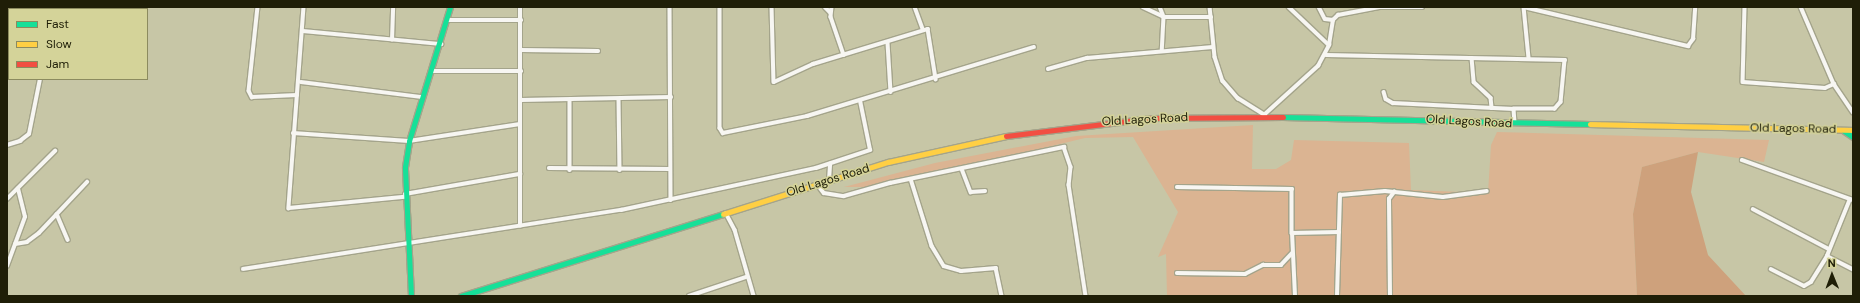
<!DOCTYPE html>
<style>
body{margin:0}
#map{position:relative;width:1860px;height:303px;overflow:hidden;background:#c7c6a6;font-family:"DM Sans",sans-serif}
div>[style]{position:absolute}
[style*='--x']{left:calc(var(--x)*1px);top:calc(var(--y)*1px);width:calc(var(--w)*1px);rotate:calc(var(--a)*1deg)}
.green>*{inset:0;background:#dbb492}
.forest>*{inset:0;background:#cea17c}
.roads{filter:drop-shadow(1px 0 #a4a48b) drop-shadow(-1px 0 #a4a48b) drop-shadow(0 1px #a4a48b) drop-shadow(0 -1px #a4a48b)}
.street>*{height:3.5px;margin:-1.75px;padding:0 1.75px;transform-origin:1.75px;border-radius:1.75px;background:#f7f6f2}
.fast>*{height:5px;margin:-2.5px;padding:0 2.5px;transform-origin:2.5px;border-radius:2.5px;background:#16e098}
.slow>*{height:5px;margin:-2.5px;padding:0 2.5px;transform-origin:2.5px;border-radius:2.5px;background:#ffcf43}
.jam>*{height:5px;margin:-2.5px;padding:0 2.5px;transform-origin:2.5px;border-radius:2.5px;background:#f24e42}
span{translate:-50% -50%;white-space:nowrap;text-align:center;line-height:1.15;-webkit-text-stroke:3px #d4d399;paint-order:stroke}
.street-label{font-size:12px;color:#1f1e07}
.frame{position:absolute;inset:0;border:8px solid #1f1e07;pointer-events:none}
.legend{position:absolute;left:8px;top:8px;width:140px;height:72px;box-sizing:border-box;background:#d4d399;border:1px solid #8c8b5f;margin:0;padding:5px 7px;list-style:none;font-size:12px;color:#1f1e07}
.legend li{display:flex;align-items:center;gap:8px;height:20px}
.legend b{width:20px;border:1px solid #8c8b5f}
.north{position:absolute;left:1812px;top:255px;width:40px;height:40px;-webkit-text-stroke:3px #d4d399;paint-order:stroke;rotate:359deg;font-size:11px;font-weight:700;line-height:16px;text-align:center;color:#1f1e07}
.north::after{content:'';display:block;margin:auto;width:14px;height:18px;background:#1f1e07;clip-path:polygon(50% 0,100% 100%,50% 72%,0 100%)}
</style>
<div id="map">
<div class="green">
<i style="clip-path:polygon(1253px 125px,1252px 169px,1276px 169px,1291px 160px,1294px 140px,1409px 143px,1411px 190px,1488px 193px,1491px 145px,1497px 132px,1769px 140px,1764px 162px,1698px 152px,1642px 167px,1633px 214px,1637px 296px,1167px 296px,1166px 254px,1158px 257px,1178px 212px,1133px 137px,1085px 138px,880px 187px,844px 187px,935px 163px,1076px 136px)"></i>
</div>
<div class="forest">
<i style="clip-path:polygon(1698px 152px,1691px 192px,1708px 255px,1746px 296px,1637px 296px,1633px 214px,1642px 167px)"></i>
</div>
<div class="roads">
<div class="street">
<i style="--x:258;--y:7;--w:84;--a:96.1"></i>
<i style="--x:249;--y:91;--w:7;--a:63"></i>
<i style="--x:252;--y:97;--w:45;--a:-2.5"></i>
<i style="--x:304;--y:7;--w:202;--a:94.3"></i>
<i style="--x:289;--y:208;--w:116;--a:-5.5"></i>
<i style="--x:670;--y:7;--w:193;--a:89.7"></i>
<i style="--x:720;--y:7;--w:121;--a:90"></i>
<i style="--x:720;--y:128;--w:6;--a:59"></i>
<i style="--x:723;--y:133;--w:86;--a:-11.4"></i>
<i style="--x:807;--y:116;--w:237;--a:-16.9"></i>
<i style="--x:772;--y:7;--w:75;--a:88.5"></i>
<i style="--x:774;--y:82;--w:43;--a:-24.8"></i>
<i style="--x:813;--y:64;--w:120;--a:-16.9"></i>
<i style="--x:928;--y:29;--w:51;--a:80.9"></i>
<i style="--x:825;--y:7;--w:7;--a:45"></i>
<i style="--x:832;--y:7;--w:10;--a:96"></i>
<i style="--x:831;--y:17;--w:40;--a:71.1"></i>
<i style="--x:915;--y:7;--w:23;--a:70"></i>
<i style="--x:1143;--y:7;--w:23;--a:25"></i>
<i style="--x:1164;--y:17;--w:47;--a:0"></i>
<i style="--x:1160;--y:7;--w:11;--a:68"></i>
<i style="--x:1164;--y:17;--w:34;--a:93"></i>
<i style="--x:1210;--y:7;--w:50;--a:84.3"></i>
<i style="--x:1215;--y:57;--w:25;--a:72"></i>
<i style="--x:1223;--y:81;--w:23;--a:49"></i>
<i style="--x:1238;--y:98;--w:32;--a:32"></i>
<i style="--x:1289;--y:7;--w:55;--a:43.5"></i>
<i style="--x:1319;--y:7;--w:13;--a:63"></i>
<i style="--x:1325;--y:19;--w:8;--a:7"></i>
<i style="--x:1524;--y:7;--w:169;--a:13.4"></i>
<i style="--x:1688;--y:46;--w:9;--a:-54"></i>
<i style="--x:1693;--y:39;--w:32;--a:-86"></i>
<i style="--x:1524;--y:7;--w:51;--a:84.4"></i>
<i style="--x:1745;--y:7;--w:75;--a:91.5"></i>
<i style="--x:1743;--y:82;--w:82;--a:4.2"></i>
<i style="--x:1825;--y:88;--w:10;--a:-24"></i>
<i style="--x:1801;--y:7;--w:84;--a:66.8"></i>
<i style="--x:1834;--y:84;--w:34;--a:56"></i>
<i style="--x:448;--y:20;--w:73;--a:0"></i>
<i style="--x:303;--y:31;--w:139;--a:5.4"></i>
<i style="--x:392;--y:40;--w:33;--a:-88"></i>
<i style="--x:888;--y:43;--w:49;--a:86.5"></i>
<i style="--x:521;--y:50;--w:77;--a:0.7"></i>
<i style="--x:1326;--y:55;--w:239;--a:1.2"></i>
<i style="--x:1565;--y:60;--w:42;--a:95.4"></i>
<i style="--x:1561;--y:102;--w:9;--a:131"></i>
<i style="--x:1555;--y:109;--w:41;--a:180"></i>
<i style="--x:1472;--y:58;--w:24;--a:85"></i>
<i style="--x:1474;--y:82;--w:23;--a:43"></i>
<i style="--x:1491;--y:98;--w:10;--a:84"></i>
<i style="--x:1048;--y:69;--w:41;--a:-15.8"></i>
<i style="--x:1087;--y:58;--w:126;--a:-5"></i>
<i style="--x:431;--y:71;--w:90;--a:0"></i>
<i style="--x:301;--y:82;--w:122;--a:7.1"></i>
<i style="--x:1384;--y:92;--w:7;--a:74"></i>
<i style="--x:1386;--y:99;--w:8;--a:30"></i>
<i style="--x:1393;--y:103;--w:121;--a:2.8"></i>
<i style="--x:1514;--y:109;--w:14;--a:86"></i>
<i style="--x:619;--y:99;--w:71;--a:89.2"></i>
<i style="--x:521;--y:100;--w:150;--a:-1.1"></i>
<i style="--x:570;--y:100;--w:70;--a:90"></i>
<i style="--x:1265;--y:114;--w:72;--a:-42.2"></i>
<i style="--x:1318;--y:66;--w:24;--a:-62"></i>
<i style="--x:1329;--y:45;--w:25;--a:-81"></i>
<i style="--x:1333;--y:20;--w:7;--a:-45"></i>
<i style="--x:1338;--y:15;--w:43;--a:-10.8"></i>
<i style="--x:1380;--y:7;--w:42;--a:0"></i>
<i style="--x:293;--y:133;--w:116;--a:3.9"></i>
<i style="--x:409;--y:141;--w:112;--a:-8.7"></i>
<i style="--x:7;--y:145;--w:14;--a:-17"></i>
<i style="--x:20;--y:141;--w:11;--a:-38"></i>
<i style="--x:29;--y:134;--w:56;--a:-78.7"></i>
<i style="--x:1742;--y:160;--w:118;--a:19.8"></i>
<i style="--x:549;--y:168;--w:121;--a:0.5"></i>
<i style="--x:962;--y:169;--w:25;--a:69"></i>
<i style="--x:971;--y:192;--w:14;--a:-4"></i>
<i style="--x:911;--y:179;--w:70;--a:72.6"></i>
<i style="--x:932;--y:246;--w:23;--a:59"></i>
<i style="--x:944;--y:266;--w:18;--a:16"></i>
<i style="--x:961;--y:271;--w:35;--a:-5"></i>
<i style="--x:996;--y:268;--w:29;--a:78"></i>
<i style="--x:829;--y:180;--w:16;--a:-86"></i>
<i style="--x:818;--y:185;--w:10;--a:53"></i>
<i style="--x:824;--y:193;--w:20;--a:9"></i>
<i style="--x:844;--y:196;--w:48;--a:-15.8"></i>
<i style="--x:890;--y:183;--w:178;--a:-11.7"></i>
<i style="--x:1064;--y:147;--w:21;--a:71"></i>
<i style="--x:1071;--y:167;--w:18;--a:96"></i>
<i style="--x:1069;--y:185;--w:112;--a:81.3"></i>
<i style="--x:1177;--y:187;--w:115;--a:1"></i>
<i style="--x:1292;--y:189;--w:44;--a:90"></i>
<i style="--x:405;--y:194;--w:117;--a:-9.9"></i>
<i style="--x:7;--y:199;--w:68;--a:-45"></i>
<i style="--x:1753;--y:209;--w:86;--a:27.8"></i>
<i style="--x:726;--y:213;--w:19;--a:62"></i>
<i style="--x:735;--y:230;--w:69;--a:73.9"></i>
<i style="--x:57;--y:214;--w:28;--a:67"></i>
<i style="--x:520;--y:226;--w:219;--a:-90"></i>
<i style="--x:15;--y:244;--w:12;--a:-9"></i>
<i style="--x:27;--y:242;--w:15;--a:-37"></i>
<i style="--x:39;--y:233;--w:70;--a:-46.7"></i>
<i style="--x:1827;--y:256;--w:61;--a:-68"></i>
<i style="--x:7;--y:266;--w:52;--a:-69.8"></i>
<i style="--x:25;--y:217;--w:29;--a:-104"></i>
<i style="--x:243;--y:269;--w:383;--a:-8.9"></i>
<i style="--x:621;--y:210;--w:199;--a:-12.2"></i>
<i style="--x:816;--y:168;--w:57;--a:-18.4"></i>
<i style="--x:870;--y:150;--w:50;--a:-101.5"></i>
<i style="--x:1771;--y:269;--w:37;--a:27"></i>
<i style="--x:1804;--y:286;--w:8;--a:-30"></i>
<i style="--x:1811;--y:282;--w:31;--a:-58"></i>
<i style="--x:1827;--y:256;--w:29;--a:27"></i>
<i style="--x:1177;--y:273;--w:68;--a:0.8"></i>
<i style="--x:1245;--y:274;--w:20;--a:-27"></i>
<i style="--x:1263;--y:265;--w:18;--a:0"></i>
<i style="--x:1281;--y:265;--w:16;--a:-47"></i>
<i style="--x:689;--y:296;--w:60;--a:-18.4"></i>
<i style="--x:1295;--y:296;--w:63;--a:-92.7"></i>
<i style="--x:1292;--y:233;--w:47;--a:-1.2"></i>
<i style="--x:1337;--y:296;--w:101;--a:-88.3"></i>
<i style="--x:1340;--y:195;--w:45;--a:-5.1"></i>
<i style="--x:1385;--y:191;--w:58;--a:5.9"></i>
<i style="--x:1443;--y:197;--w:44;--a:-7.8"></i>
<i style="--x:1390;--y:296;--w:97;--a:-90.6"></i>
<i style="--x:1389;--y:199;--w:9;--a:-54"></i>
</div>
<div class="fast">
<i style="--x:1283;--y:117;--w:307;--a:1.3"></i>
<i style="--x:1844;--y:131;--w:11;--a:34"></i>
<i style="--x:411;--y:296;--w:129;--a:-92.7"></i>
<i style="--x:405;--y:167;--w:26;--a:-81"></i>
<i style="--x:409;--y:141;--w:140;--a:-73"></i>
<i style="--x:461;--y:296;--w:275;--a:-17.4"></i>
</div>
<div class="slow">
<i style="--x:1590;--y:124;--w:263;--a:1.3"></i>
<i style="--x:723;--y:214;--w:173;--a:-17.5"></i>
<i style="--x:888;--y:162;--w:121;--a:-12.4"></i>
</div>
<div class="jam">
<i style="--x:1006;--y:136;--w:147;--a:-7"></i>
<i style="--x:1152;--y:118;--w:131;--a:-0.4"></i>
</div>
</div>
<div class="street-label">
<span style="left:1145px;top:120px;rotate:-3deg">Old Lagos Road</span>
<span style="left:1469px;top:122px;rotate:3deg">Old Lagos Road</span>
<span style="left:1793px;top:129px;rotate:1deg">Old Lagos Road</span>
<span style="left:828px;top:181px;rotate:-17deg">Old Lagos Road</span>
</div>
<div class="frame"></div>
<ul class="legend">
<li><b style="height:5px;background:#16e098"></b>Fast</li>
<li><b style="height:5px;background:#ffcf43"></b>Slow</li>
<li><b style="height:5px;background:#f24e42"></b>Jam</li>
</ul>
<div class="north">N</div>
</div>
